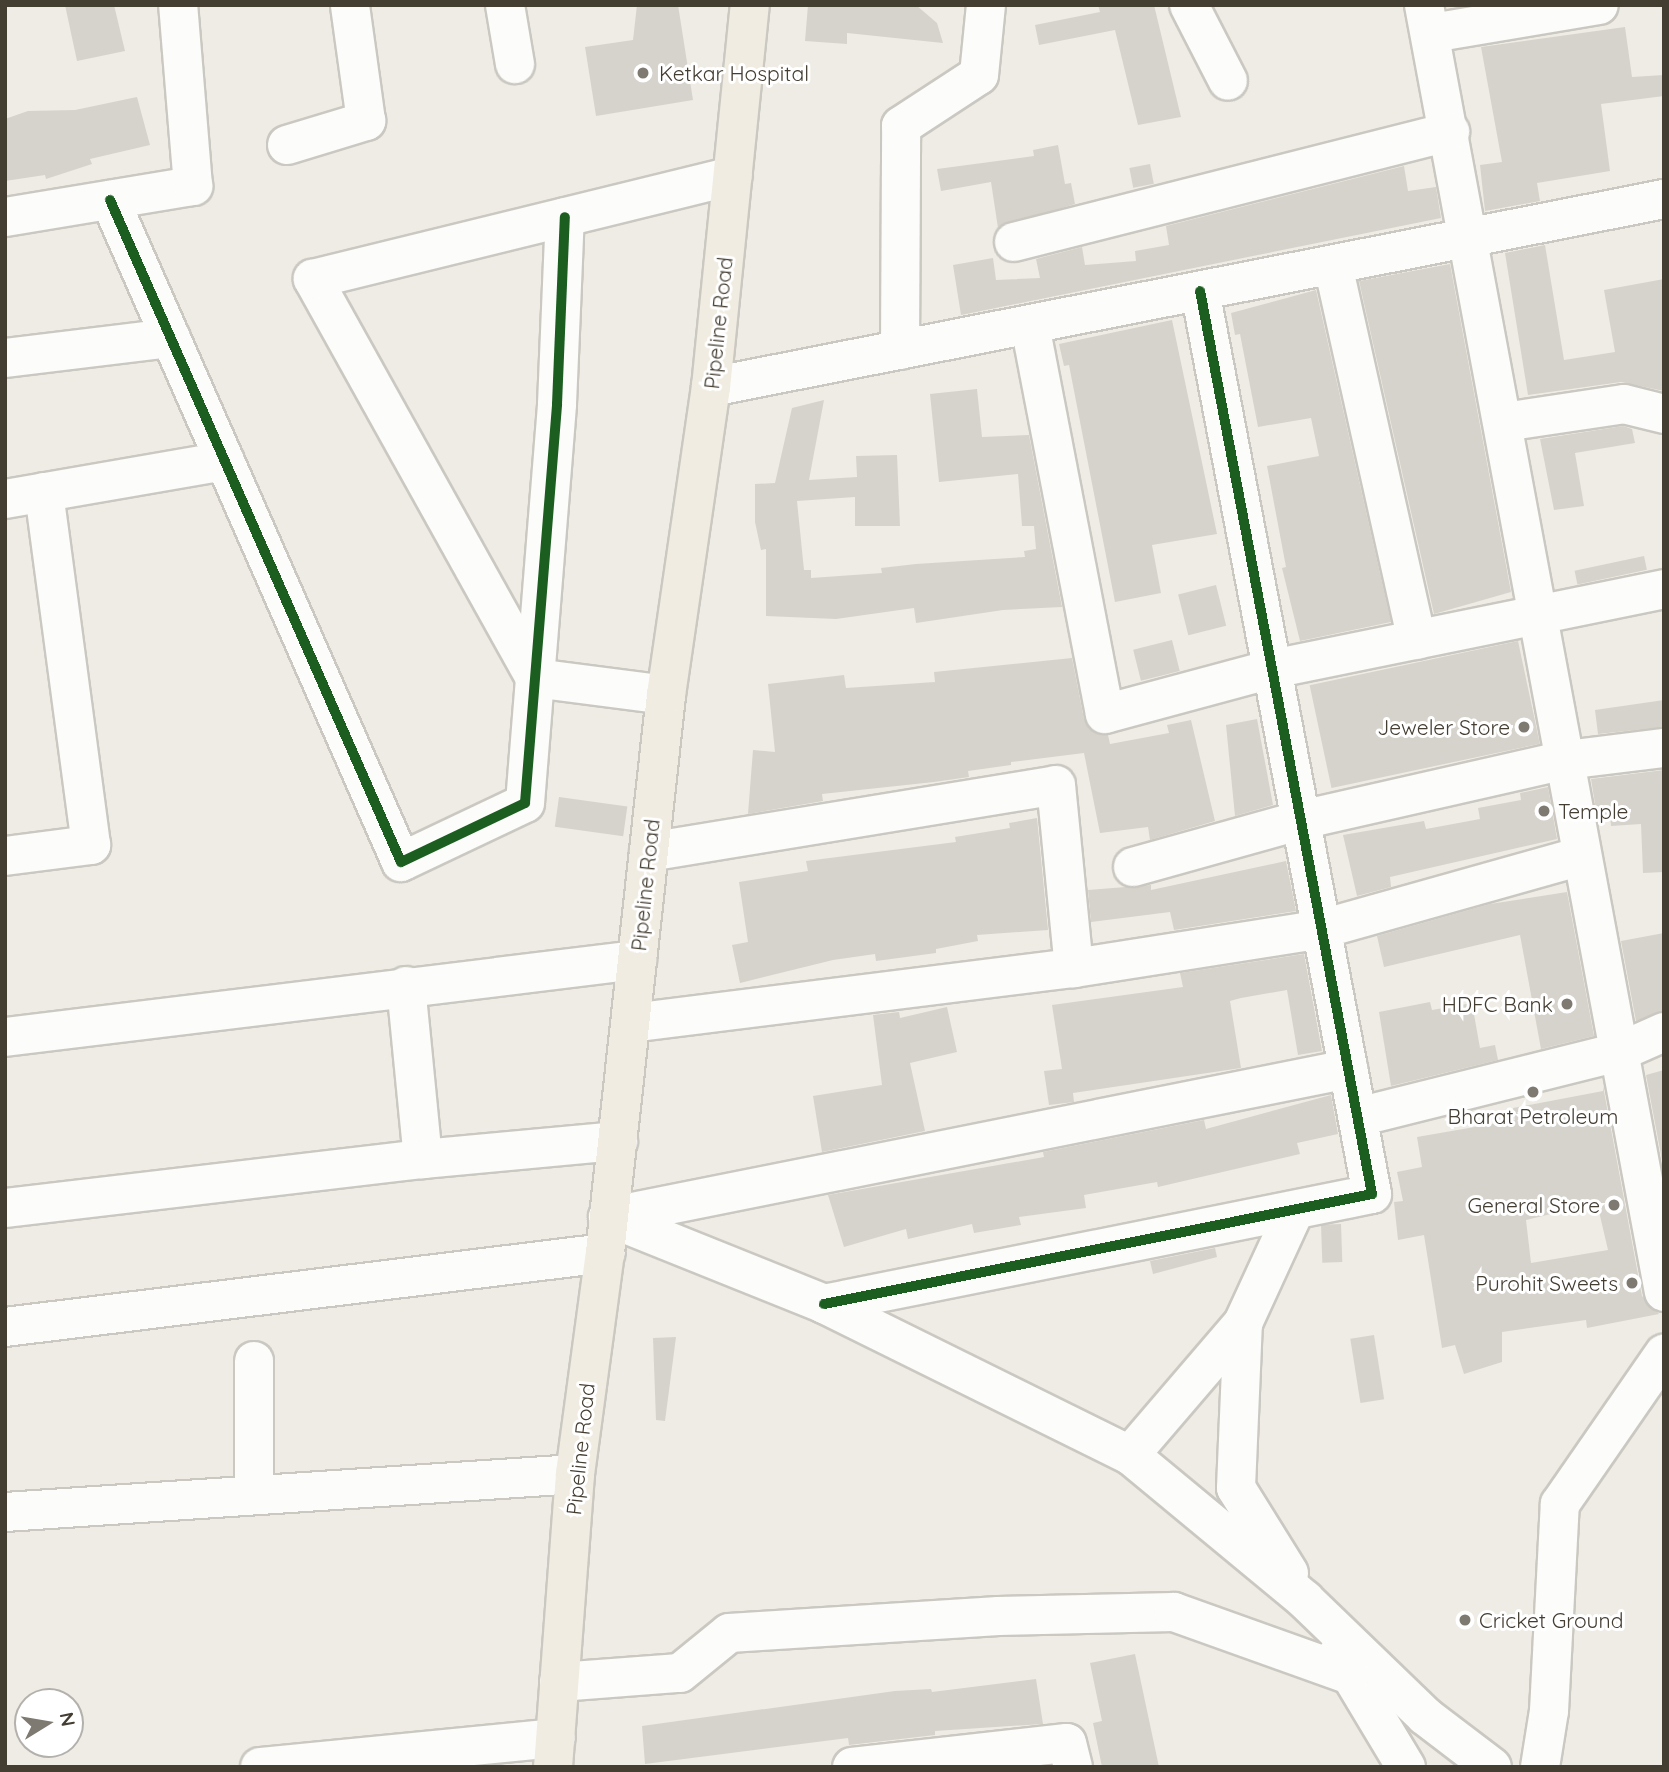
<!DOCTYPE html>
<style>
body{margin:0}
#map{position:relative;width:1669px;height:1772px;overflow:hidden;background:#eeece5;font-family:Quicksand,sans-serif}
div>[style]{position:absolute}
[style*='--x']{left:calc(var(--x)*1px);top:calc(var(--y)*1px);width:calc(var(--w)*1px);rotate:calc(var(--a)*1deg)}
.building>*{inset:0;background:#d6d3cc;transform-origin:0 0}
.roads{filter:drop-shadow(2px 0 #cac8c1) drop-shadow(-2px 0 #cac8c1) drop-shadow(0 2px #cac8c1) drop-shadow(0 -2px #cac8c1)}
.minor>*{height:38px;margin:-19px;padding:0 19px;transform-origin:19px;border-radius:19px;background:#fcfcfb}
.major>*{height:38px;margin:-19px;padding:0 19px;transform-origin:19px;border-radius:19px;background:#f0ece1}
.cycleway>*{height:10px;margin:-5px;padding:0 5px;transform-origin:5px;border-radius:5px;background:#1b5e20}
.dots>*{width:19px;height:19px;translate:-50% -50%;box-sizing:border-box;border:4px solid #fff;border-radius:50%}
span{translate:-50% -50%;white-space:nowrap;text-align:center;line-height:1.15;-webkit-text-stroke:6px #fff;paint-order:stroke}
.poi-label{font-size:21px;color:#433d32}
.left{translate:0 -50%;text-align:left}
.right{translate:-100% -50%;text-align:right}
.street-label{font-size:21px;color:#433d32}
.frame{position:absolute;inset:0;border:7px solid #433d32;pointer-events:none}
.north{position:absolute;left:14px;top:1688px;width:70px;height:70px;box-sizing:border-box;background:#fff;border:2px solid #b4b1ad;border-radius:50%;rotate:79deg;font-size:19px;font-weight:700;line-height:28px;text-align:center;color:#433d32}
.north::after{content:'';display:block;margin:auto;width:24px;height:32px;background:#7f7a71;clip-path:polygon(50% 0,100% 100%,50% 72%,0 100%)}
</style>
<div id="map">
<div class="building">
<i style="clip-path:polygon(65px 5px,114px 5px,125px 51px,77px 61px)"></i>
<i style="clip-path:polygon(637px 5px,678px 5px,693px 100px,596px 116px,585px 47px,633px 40px)"></i>
<i style="clip-path:polygon(808px 5px,916px 5px,937px 23px,943px 43px,847px 33px,847px 44px,805px 41px)"></i>
<i style="clip-path:polygon(1098px 5px,1154px 5px,1181px 117px,1138px 125px,1115px 30px,1039px 45px,1035px 25px,1100px 12px)"></i>
<i style="clip-path:polygon(1625px 27px,1632px 77px,1664px 75px,1664px 96px,1601px 104px,1610px 171px,1537px 183px,1540px 201px,1485px 211px,1480px 165px,1502px 162px,1481px 47px)"></i>
<i style="clip-path:polygon(137px 97px,150px 145px,90px 159px,92px 164px,46px 179px,45px 175px,5px 181px,5px 119px,28px 111px,75px 110px)"></i>
<i style="clip-path:polygon(1058px 145px,1065px 184px,1071px 183px,1075px 204px,998px 228px,991px 182px,941px 191px,937px 169px,1034px 156px,1033px 150px)"></i>
<i style="left:1150px;top:164px;width:20px;height:21px;rotate:79deg"></i>
<i style="clip-path:polygon(1404px 166px,1408px 191px,1436px 187px,1441px 218px,961px 315px,953px 265px,993px 258px,996px 280px,1040px 278px,1036px 259px,1082px 247px,1085px 265px,1136px 261px,1135px 251px,1169px 245px,1166px 226px)"></i>
<i style="clip-path:polygon(1545px 245px,1564px 360px,1615px 352px,1604px 290px,1664px 279px,1664px 391px,1621px 382px,1528px 395px,1505px 253px)"></i>
<i style="clip-path:polygon(1450px 264px,1511px 592px,1434px 614px,1359px 281px)"></i>
<i style="clip-path:polygon(1316px 290px,1391px 622px,1300px 641px,1282px 568px,1286px 567px,1267px 466px,1319px 456px,1311px 418px,1258px 427px,1240px 334px,1235px 335px,1231px 313px)"></i>
<i style="clip-path:polygon(1172px 320px,1217px 534px,1152px 545px,1161px 593px,1115px 602px,1069px 365px,1064px 366px,1059px 344px)"></i>
<i style="clip-path:polygon(977px 389px,982px 437px,1029px 435px,1062px 607px,1003px 610px,916px 623px,914px 608px,836px 619px,766px 616px,766px 549px,761px 550px,755px 522px,755px 484px,775px 483px,792px 408px,824px 400px,809px 480px,857px 477px,856px 456px,897px 455px,900px 526px,855px 526px,855px 497px,797px 501px,804px 570px,811px 570px,811px 578px,882px 573px,881px 568px,916px 564px,1025px 557px,1024px 551px,1036px 549px,1034px 526px,1022px 526px,1018px 474px,939px 482px,930px 394px)"></i>
<i style="clip-path:polygon(1623px 426px,1632px 429px,1635px 443px,1575px 453px,1584px 506px,1554px 510px,1540px 439px)"></i>
<i style="left:1644px;top:556px;width:14px;height:71px;rotate:78deg"></i>
<i style="left:1216px;top:585px;width:42px;height:39px;rotate:76deg"></i>
<i style="left:1172px;top:640px;width:32px;height:40px;rotate:76deg"></i>
<i style="left:1518px;top:641px;width:105px;height:213px;rotate:78deg"></i>
<i style="clip-path:polygon(1072px 658px,1084px 719px,1089px 729px,1108px 735px,1110px 744px,1169px 733px,1167px 725px,1191px 720px,1215px 821px,1150px 840px,1148px 827px,1100px 833px,1084px 753px,1011px 762px,1011px 765px,968px 771px,969px 777px,934px 782px,822px 794px,823px 801px,748px 814px,753px 750px,775px 752px,768px 684px,844px 675px,846px 688px,935px 682px,934px 672px)"></i>
<i style="clip-path:polygon(1664px 700px,1664px 727px,1598px 734px,1595px 710px)"></i>
<i style="clip-path:polygon(1257px 719px,1273px 805px,1235px 816px,1226px 725px)"></i>
<i style="clip-path:polygon(1664px 770px,1664px 872px,1643px 873px,1641px 824px,1611px 826px,1610px 814px,1597px 816px,1591px 779px)"></i>
<i style="clip-path:polygon(1548px 787px,1557px 839px,1390px 877px,1391px 887px,1357px 896px,1343px 835px,1424px 821px,1426px 829px,1480px 819px,1478px 808px,1521px 800px,1520px 793px)"></i>
<i style="left:559px;top:797px;width:69px;height:30px;rotate:8deg"></i>
<i style="clip-path:polygon(1037px 818px,1048px 930px,977px 935px,978px 941px,936px 949px,936px 953px,876px 961px,875px 954px,833px 960px,740px 983px,732px 945px,748px 942px,739px 882px,808px 871px,806px 861px,956px 842px,955px 837px,1010px 828px,1009px 823px)"></i>
<i style="clip-path:polygon(1286px 861px,1296px 911px,1174px 930px,1170px 912px,1091px 922px,1088px 890px,1151px 885px,1151px 890px)"></i>
<i style="clip-path:polygon(1567px 892px,1594px 1036px,1541px 1049px,1520px 935px,1384px 967px,1377px 936px,1490px 904px)"></i>
<i style="clip-path:polygon(1664px 933px,1664px 1011px,1636px 1021px,1621px 941px)"></i>
<i style="clip-path:polygon(1304px 954px,1322px 1051px,1298px 1055px,1287px 990px,1241px 998px,1230px 1001px,1241px 1068px,1073px 1093px,1074px 1102px,1049px 1105px,1044px 1071px,1062px 1069px,1052px 1005px,1183px 987px,1180px 973px)"></i>
<i style="clip-path:polygon(1430px 1002px,1432px 1010px,1472px 1003px,1480px 1048px,1495px 1045px,1498px 1060px,1391px 1086px,1379px 1012px)"></i>
<i style="clip-path:polygon(947px 1007px,957px 1052px,910px 1063px,925px 1131px,822px 1152px,813px 1096px,882px 1085px,873px 1015px,899px 1012px,900px 1018px)"></i>
<i style="clip-path:polygon(1664px 1070px,1664px 1171px,1646px 1075px)"></i>
<i style="clip-path:polygon(evenodd,1603px 1086px,1642px 1296px,1659px 1314px,1587px 1328px,1586px 1320px,1502px 1332px,1502px 1362px,1464px 1374px,1455px 1345px,1442px 1348px,1424px 1235px,1398px 1240px,1394px 1202px,1403px 1201px,1397px 1172px,1422px 1167px,1417px 1137px,1515px 1120px,1513px 1108px,1603px 1091px,1603px 1086px,1597px 1203px,1608px 1250px,1531px 1263px,1526px 1220px,1597px 1203px)"></i>
<i style="clip-path:polygon(1331px 1095px,1338px 1134px,1297px 1143px,1300px 1154px,1158px 1187px,1157px 1182px,1084px 1195px,1086px 1208px,1019px 1217px,1021px 1225px,974px 1233px,972px 1224px,908px 1239px,906px 1229px,844px 1247px,828px 1195px,1044px 1157px,1043px 1152px,1204px 1120px,1206px 1129px)"></i>
<i style="left:1341px;top:1224px;width:38px;height:20px;rotate:88deg"></i>
<i style="clip-path:polygon(1215px 1248px,1217px 1257px,1153px 1274px,1150px 1261px)"></i>
<i style="left:1374px;top:1335px;width:65px;height:24px;rotate:81deg"></i>
<i style="clip-path:polygon(676px 1337px,665px 1421px,656px 1420px,653px 1338px)"></i>
<i style="clip-path:polygon(1135px 1654px,1159px 1767px,1102px 1767px,1093px 1723px,1102px 1721px,1090px 1663px)"></i>
<i style="clip-path:polygon(1036px 1679px,1043px 1724px,935px 1731px,935px 1735px,849px 1745px,848px 1738px,645px 1764px,642px 1726px,895px 1691px,931px 1689px,932px 1692px)"></i>
</div>
<div class="roads">
<div class="minor">
<i style="--x:505;--y:5;--w:60;--a:80.4"></i>
<i style="--x:1189;--y:5;--w:85;--a:62.8"></i>
<i style="--x:1424;--y:5;--w:1309;--a:79.44"></i>
<i style="--x:1432;--y:33;--w:169;--a:-9.5"></i>
<i style="--x:287;--y:145;--w:83;--a:-16.9"></i>
<i style="--x:366;--y:121;--w:117;--a:-97.9"></i>
<i style="--x:110;--y:200;--w:723;--a:66.27"></i>
<i style="--x:401;--y:862;--w:137;--a:-25.4"></i>
<i style="--x:525;--y:803;--w:400;--a:-85.4"></i>
<i style="--x:557;--y:404;--w:187;--a:-87.6"></i>
<i style="--x:5;--y:217;--w:191;--a:-9.4"></i>
<i style="--x:193;--y:186;--w:182;--a:-94.7"></i>
<i style="--x:1014;--y:242;--w:450;--a:-14.2"></i>
<i style="--x:1333;--y:265;--w:384;--a:77.4"></i>
<i style="--x:1030;--y:325;--w:396;--a:79.1"></i>
<i style="--x:1105;--y:714;--w:173;--a:-15.1"></i>
<i style="--x:1272;--y:669;--w:400;--a:-11.5"></i>
<i style="--x:900;--y:350;--w:224;--a:-89.7"></i>
<i style="--x:901;--y:126;--w:93;--a:-33.2"></i>
<i style="--x:979;--y:75;--w:70;--a:-84.3"></i>
<i style="--x:5;--y:358;--w:167;--a:-6.9"></i>
<i style="--x:711;--y:387;--w:971;--a:-11.16"></i>
<i style="--x:1504;--y:422;--w:121;--a:-8.5"></i>
<i style="--x:1624;--y:404;--w:41;--a:14"></i>
<i style="--x:5;--y:499;--w:223;--a:-9.8"></i>
<i style="--x:666;--y:695;--w:132;--a:-172.6"></i>
<i style="--x:535;--y:678;--w:457;--a:-119.1"></i>
<i style="--x:313;--y:279;--w:432;--a:-13.8"></i>
<i style="--x:649;--y:852;--w:412;--a:-9.3"></i>
<i style="--x:1056;--y:785;--w:184;--a:84.4"></i>
<i style="--x:1074;--y:968;--w:251;--a:-8.9"></i>
<i style="--x:1322;--y:929;--w:269;--a:-15.7"></i>
<i style="--x:5;--y:856;--w:87;--a:-7.3"></i>
<i style="--x:91;--y:845;--w:356;--a:-97.6"></i>
<i style="--x:1133;--y:867;--w:174;--a:-15.6"></i>
<i style="--x:1301;--y:820;--w:272;--a:-12.8"></i>
<i style="--x:1566;--y:760;--w:99;--a:-7"></i>
<i style="--x:406;--y:986;--w:174;--a:84.4"></i>
<i style="--x:631;--y:1023;--w:446;--a:-7.1"></i>
<i style="--x:5;--y:1037;--w:637;--a:-6.95"></i>
<i style="--x:1358;--y:1117;--w:269;--a:-14"></i>
<i style="--x:1619;--y:1052;--w:49;--a:-24"></i>
<i style="--x:5;--y:1208;--w:421;--a:-6.7"></i>
<i style="--x:423;--y:1159;--w:196;--a:-5.3"></i>
<i style="--x:608;--y:1217;--w:233;--a:21.9"></i>
<i style="--x:824;--y:1304;--w:341;--a:26.3"></i>
<i style="--x:1130;--y:1455;--w:227;--a:39.6"></i>
<i style="--x:1305;--y:1600;--w:167;--a:44"></i>
<i style="--x:1425;--y:1716;--w:84;--a:37.3"></i>
<i style="--x:608;--y:1217;--w:755;--a:-11.31"></i>
<i style="--x:824;--y:1304;--w:559;--a:-11.35"></i>
<i style="--x:1372;--y:1194;--w:919;--a:-100.78"></i>
<i style="--x:5;--y:1327;--w:605;--a:-7.03"></i>
<i style="--x:254;--y:1361;--w:131;--a:90"></i>
<i style="--x:1130;--y:1455;--w:174;--a:-49.4"></i>
<i style="--x:5;--y:1512;--w:571;--a:-3.81"></i>
<i style="--x:1289;--y:1573;--w:100;--a:-121.9"></i>
<i style="--x:1236;--y:1488;--w:165;--a:-87.6"></i>
<i style="--x:1243;--y:1323;--w:124;--a:-65.3"></i>
<i style="--x:1338;--y:1654;--w:132;--a:59"></i>
<i style="--x:559;--y:1682;--w:121;--a:-4.3"></i>
<i style="--x:680;--y:1673;--w:63;--a:-39.2"></i>
<i style="--x:729;--y:1633;--w:270;--a:-3.6"></i>
<i style="--x:998;--y:1616;--w:176;--a:-1.3"></i>
<i style="--x:1174;--y:1612;--w:187;--a:19.7"></i>
<i style="--x:260;--y:1767;--w:297;--a:-5.6"></i>
<i style="--x:852;--y:1767;--w:216;--a:-6.4"></i>
<i style="--x:1067;--y:1743;--w:25;--a:76"></i>
<i style="--x:1540;--y:1767;--w:57;--a:-80.9"></i>
<i style="--x:1549;--y:1711;--w:207;--a:-87"></i>
<i style="--x:1560;--y:1504;--w:183;--a:-55.3"></i>
</div>
<div class="major">
<i style="--x:553;--y:1767;--w:294;--a:-85.7"></i>
<i style="--x:575;--y:1474;--w:223;--a:-82.3"></i>
<i style="--x:605;--y:1253;--w:561;--a:-83.76"></i>
<i style="--x:666;--y:695;--w:311;--a:-81.7"></i>
<i style="--x:711;--y:387;--w:384;--a:-84.2"></i>
</div>
</div>
<div class="cycleway">
<i style="--x:110;--y:200;--w:723;--a:66.27"></i>
<i style="--x:401;--y:862;--w:137;--a:-25.4"></i>
<i style="--x:525;--y:803;--w:400;--a:-85.4"></i>
<i style="--x:557;--y:404;--w:187;--a:-87.6"></i>
<i style="--x:824;--y:1304;--w:559;--a:-11.35"></i>
<i style="--x:1372;--y:1194;--w:919;--a:-100.78"></i>
</div>
<div class="dots">
<i style="left:643px;top:73px;background:#7f7a71"></i>
<i style="left:1524px;top:727px;background:#7f7a71"></i>
<i style="left:1544px;top:811px;background:#7f7a71"></i>
<i style="left:1567px;top:1004px;background:#7f7a71"></i>
<i style="left:1533px;top:1092px;background:#7f7a71"></i>
<i style="left:1614px;top:1205px;background:#7f7a71"></i>
<i style="left:1632px;top:1283px;background:#7f7a71"></i>
<i style="left:1465px;top:1620px;background:#7f7a71"></i>
</div>
<div class="poi-label">
<span class="left" style="left:659px;top:73px">Ketkar Hospital</span>
<span class="right" style="left:1510px;top:727px">Jeweler Store</span>
<span class="left" style="left:1558px;top:811px">Temple</span>
<span class="right" style="left:1553px;top:1004px">HDFC Bank</span>
<span style="left:1533px;top:1116px">Bharat Petroleum</span>
<span class="right" style="left:1600px;top:1205px">General Store</span>
<span class="right" style="left:1618px;top:1283px">Purohit Sweets</span>
<span class="left" style="left:1479px;top:1620px">Cricket Ground</span>
</div>
<div class="street-label">
<span style="left:718px;top:323px;rotate:-84deg">Pipeline Road</span>
<span style="left:645px;top:885px;rotate:-84deg">Pipeline Road</span>
<span style="left:580px;top:1449px;rotate:-84deg">Pipeline Road</span>
</div>
<div class="frame"></div>
<div class="north">N</div>
</div>
